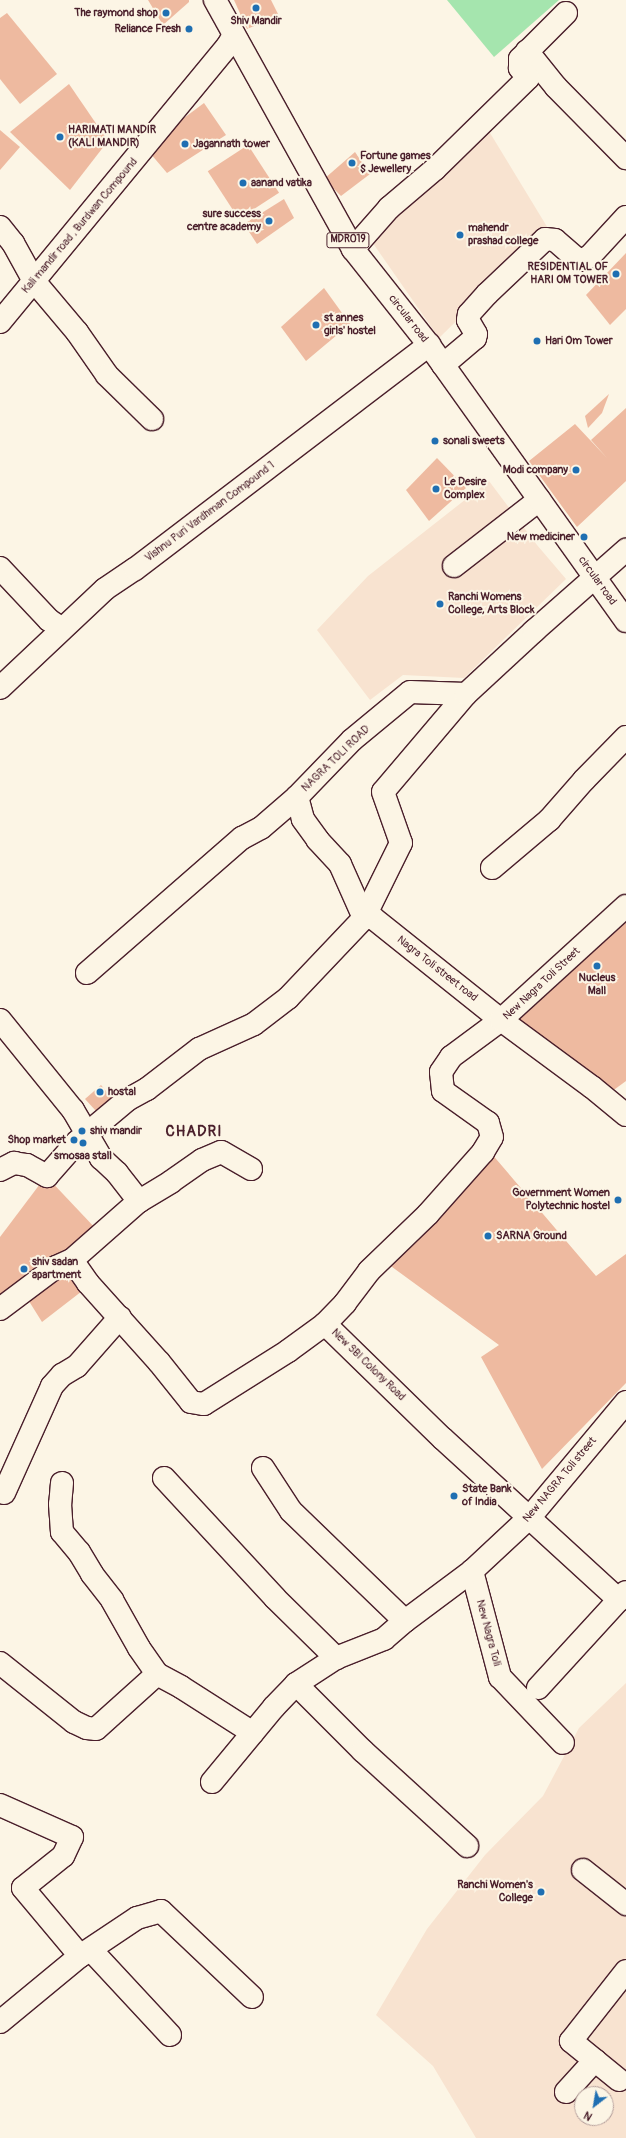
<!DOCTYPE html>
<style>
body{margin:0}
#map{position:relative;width:626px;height:2138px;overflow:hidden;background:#fcf5e5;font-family:Pangolin,sans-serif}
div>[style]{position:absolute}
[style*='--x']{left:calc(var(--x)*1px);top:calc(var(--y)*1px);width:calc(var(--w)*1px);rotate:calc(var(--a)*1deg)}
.built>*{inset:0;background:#f8e3d0}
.green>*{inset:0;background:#a5e5ae}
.building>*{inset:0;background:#eebaa0;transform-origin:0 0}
.roads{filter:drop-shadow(1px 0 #4a1f2b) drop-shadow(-1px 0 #4a1f2b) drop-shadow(0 1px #4a1f2b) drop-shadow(0 -1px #4a1f2b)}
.minor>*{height:22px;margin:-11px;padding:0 11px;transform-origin:11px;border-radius:11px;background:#fcf5e5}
.major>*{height:22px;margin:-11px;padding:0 11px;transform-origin:11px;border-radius:11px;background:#fcf5e5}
.dots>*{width:11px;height:11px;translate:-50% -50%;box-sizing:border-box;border:2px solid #fcf5e5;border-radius:50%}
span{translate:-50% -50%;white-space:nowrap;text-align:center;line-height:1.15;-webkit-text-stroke:4px #fcf5e5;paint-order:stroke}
.shield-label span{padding:1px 3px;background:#fcf5e5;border:1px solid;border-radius:3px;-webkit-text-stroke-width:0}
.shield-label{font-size:10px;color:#4a1f2b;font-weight:700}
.poi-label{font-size:11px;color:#4a1f2b;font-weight:700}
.right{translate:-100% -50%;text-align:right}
.left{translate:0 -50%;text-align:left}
.street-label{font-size:11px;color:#4a1f2b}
.district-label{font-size:15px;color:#4a1f2b;font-weight:700;letter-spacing:1px}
.north{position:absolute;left:574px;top:2086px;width:40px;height:40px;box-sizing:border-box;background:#fcf5e5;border:1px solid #b59f9b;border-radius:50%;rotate:211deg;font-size:11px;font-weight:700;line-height:16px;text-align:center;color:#4a1f2b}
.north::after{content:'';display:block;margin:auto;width:14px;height:18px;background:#1f6fb2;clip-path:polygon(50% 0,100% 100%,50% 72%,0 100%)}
</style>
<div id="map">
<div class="built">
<i style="clip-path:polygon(487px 128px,549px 230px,439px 338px,370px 239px)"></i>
<i style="clip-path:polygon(489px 481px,537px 545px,566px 579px,464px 678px,403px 675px,370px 700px,317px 630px,368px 576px)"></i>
<i style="clip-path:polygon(evenodd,626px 1683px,626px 2138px,476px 2138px,433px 2066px,376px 2015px,427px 1929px,485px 1855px,543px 1796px,579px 1728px,626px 1683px,582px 2094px,606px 2094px,606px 2118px,582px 2118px,582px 2094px)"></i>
</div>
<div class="green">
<i style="clip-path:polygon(447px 0,559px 0,494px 57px)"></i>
</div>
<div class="building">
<i style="clip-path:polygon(148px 0,189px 0,189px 2px,163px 25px)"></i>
<i style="clip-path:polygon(234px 0,271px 0,279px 16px,247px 29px)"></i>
<i style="clip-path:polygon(7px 13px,57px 74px,20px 104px,0 79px,0 18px)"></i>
<i style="clip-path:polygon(69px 84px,108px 141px,70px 190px,10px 132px)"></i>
<i style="clip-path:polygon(204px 103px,226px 135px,167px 173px,150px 153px,176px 124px)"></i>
<i style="clip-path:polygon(0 130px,20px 147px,0 170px)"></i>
<i style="left:248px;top:145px;width:57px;height:48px;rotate:57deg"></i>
<i style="clip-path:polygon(355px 152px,370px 174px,341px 196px,324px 179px)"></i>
<i style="clip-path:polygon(284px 199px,294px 218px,257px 244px,244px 224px)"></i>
<i style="clip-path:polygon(626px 253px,626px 309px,610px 325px,586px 295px)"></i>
<i style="clip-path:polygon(324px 288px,350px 324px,306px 361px,281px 327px)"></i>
<i style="clip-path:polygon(609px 394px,602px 413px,588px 428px,585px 416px)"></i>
<i style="clip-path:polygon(626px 408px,626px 481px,577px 527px,529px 461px,575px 424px,607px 458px,591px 440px)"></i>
<i style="clip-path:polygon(437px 458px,466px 488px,429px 521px,406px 490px)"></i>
<i style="clip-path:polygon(626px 915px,626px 1081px,611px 1092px,512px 1018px)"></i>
<i style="clip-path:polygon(101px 1085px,114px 1101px,96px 1111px,85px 1099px)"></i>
<i style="clip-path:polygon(491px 1153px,596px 1276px,626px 1254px,626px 1383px,542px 1469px,481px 1357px,499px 1345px,388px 1264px)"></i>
<i style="clip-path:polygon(46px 1176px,97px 1230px,0 1302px,0 1237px)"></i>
<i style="clip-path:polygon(64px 1265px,86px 1288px,42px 1322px,27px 1298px)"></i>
</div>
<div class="roads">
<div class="minor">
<i style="--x:527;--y:51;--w:46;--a:51.1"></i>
<i style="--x:556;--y:87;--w:100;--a:45.4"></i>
<i style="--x:0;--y:227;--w:21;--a:51"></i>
<i style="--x:13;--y:243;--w:43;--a:61.1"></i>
<i style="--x:34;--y:281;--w:67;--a:49.9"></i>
<i style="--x:77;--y:332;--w:52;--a:55.1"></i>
<i style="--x:107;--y:375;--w:63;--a:44.4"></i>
<i style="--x:353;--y:249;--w:55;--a:-48.7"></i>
<i style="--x:389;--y:208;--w:60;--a:-40.3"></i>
<i style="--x:435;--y:169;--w:130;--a:-44.4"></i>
<i style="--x:528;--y:78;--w:13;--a:-129"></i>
<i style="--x:520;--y:68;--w:9;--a:-90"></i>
<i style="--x:520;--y:59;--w:65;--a:-45"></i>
<i style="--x:0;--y:322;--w:357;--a:-50.5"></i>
<i style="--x:227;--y:47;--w:14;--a:-60"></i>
<i style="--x:443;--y:365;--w:42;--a:-40.2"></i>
<i style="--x:475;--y:338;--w:4;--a:-76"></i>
<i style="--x:476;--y:334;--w:16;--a:-120"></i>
<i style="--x:468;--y:320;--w:6;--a:-81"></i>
<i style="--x:469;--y:314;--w:27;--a:-48"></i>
<i style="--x:487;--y:294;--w:80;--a:-43.5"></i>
<i style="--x:545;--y:239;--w:10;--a:6"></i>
<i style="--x:555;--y:240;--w:28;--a:41"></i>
<i style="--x:576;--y:258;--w:7;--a:16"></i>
<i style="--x:583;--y:260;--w:8;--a:-30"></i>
<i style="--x:590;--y:256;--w:53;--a:-47.3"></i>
<i style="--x:454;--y:566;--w:108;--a:-37.8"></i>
<i style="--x:0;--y:568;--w:71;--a:46.7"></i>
<i style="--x:49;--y:620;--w:14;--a:34"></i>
<i style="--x:0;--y:688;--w:144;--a:-43.3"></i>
<i style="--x:105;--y:589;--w:36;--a:-34"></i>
<i style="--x:135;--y:569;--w:370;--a:-37.3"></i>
<i style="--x:466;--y:694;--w:128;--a:130.3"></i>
<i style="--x:383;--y:792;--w:54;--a:70.6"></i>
<i style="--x:401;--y:843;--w:84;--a:116.3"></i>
<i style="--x:364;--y:918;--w:9;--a:0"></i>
<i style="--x:373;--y:918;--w:164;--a:38.6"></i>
<i style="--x:501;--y:1020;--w:113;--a:36.4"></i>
<i style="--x:592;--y:1087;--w:44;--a:39.5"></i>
<i style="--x:492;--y:868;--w:75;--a:-40.1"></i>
<i style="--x:549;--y:820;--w:53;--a:-48.8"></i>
<i style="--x:584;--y:780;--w:60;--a:-45.7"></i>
<i style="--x:87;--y:973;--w:206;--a:-41.1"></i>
<i style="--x:242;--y:838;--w:21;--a:-28"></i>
<i style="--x:261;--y:828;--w:48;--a:-40.7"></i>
<i style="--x:297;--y:797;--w:79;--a:-46"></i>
<i style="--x:352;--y:740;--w:75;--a:-39.6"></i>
<i style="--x:410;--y:692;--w:56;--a:2"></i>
<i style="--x:466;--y:694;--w:93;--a:-42.8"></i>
<i style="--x:534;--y:631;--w:123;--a:-41.4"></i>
<i style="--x:0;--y:1020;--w:116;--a:51"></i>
<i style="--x:73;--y:1110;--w:56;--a:59.7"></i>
<i style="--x:101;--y:1158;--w:22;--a:43"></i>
<i style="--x:117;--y:1173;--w:36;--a:52"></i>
<i style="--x:251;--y:1169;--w:34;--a:-150"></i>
<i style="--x:221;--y:1152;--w:21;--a:157"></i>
<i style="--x:202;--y:1160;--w:38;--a:145"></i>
<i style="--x:171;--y:1182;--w:37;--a:149"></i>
<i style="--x:139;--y:1201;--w:89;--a:138.6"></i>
<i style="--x:72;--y:1260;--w:28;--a:55"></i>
<i style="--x:88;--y:1283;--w:106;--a:48.1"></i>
<i style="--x:159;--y:1362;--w:51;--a:51.3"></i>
<i style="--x:191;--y:1402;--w:13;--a:9"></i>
<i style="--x:204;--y:1404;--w:99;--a:-32.2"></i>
<i style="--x:288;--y:1351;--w:46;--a:-36.1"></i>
<i style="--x:0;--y:1170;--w:16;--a:-27"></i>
<i style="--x:14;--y:1163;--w:13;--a:9"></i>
<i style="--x:27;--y:1165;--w:23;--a:29"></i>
<i style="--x:47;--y:1176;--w:45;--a:-48.6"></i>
<i style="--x:77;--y:1142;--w:65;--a:-40"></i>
<i style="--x:127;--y:1100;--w:23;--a:-29"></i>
<i style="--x:147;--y:1089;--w:66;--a:-37.6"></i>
<i style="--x:199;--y:1049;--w:60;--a:-24.4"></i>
<i style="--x:254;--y:1024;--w:43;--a:-37.4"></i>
<i style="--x:288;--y:998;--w:110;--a:-46.5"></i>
<i style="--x:364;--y:918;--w:59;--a:-114"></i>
<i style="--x:340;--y:864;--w:33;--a:-133"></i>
<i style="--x:318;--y:840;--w:26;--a:-126"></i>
<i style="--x:303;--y:819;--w:23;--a:-105"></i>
<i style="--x:0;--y:1309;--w:70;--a:-36.9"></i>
<i style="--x:56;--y:1267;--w:17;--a:-24"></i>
<i style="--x:263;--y:1468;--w:51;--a:56.9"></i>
<i style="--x:291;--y:1511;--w:158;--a:44"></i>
<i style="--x:164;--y:1478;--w:163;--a:47.2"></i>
<i style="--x:275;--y:1598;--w:86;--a:44.5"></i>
<i style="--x:62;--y:1483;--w:21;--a:95"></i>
<i style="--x:60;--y:1504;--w:28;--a:86"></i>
<i style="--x:62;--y:1532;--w:26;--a:50"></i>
<i style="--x:79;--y:1552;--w:26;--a:59"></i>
<i style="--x:92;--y:1574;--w:33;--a:52"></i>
<i style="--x:112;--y:1600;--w:55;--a:60.6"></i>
<i style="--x:139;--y:1648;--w:32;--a:55"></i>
<i style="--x:157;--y:1674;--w:27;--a:28"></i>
<i style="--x:181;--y:1687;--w:85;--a:32.6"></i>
<i style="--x:4;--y:1493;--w:117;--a:-65.8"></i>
<i style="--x:52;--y:1386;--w:15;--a:-48"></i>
<i style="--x:62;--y:1375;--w:17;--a:-31"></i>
<i style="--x:77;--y:1366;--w:65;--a:-48.7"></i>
<i style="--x:472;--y:1571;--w:110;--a:75.2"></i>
<i style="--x:500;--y:1677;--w:91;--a:46.3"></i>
<i style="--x:619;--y:1600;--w:239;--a:-137.5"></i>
<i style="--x:443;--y:1439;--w:165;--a:-135.7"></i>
<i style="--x:325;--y:1324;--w:29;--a:-46"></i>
<i style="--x:345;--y:1303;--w:40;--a:-53"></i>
<i style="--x:369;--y:1271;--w:82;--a:-44"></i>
<i style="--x:428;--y:1214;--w:83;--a:-48.4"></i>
<i style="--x:483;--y:1152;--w:17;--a:-59"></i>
<i style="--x:492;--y:1137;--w:15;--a:-106"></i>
<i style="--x:488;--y:1123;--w:55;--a:-144.6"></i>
<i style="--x:443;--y:1091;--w:19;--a:-96"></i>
<i style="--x:441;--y:1072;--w:18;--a:-56"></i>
<i style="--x:451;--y:1057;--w:62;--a:-36.5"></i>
<i style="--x:501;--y:1020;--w:169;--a:-42.4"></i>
<i style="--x:0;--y:1663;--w:95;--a:38.6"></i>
<i style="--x:74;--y:1722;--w:14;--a:25"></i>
<i style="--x:87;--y:1728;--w:9;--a:6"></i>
<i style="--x:96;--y:1729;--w:82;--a:-42"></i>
<i style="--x:296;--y:1684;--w:95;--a:45"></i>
<i style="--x:363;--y:1751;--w:141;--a:42.4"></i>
<i style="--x:538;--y:1688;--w:130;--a:-47.5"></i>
<i style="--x:212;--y:1782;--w:97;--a:-50.4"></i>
<i style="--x:274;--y:1707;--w:32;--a:-46"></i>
<i style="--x:296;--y:1684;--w:48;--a:-33"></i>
<i style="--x:336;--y:1658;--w:52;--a:-21.6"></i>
<i style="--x:384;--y:1639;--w:28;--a:-41"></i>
<i style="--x:405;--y:1621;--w:84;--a:-36.7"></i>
<i style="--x:472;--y:1571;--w:79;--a:-43"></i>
<i style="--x:530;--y:1517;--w:150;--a:-50.1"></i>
<i style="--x:0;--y:1805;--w:79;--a:24"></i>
<i style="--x:72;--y:1837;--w:21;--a:115"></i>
<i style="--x:63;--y:1856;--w:51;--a:141.3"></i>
<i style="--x:23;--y:1888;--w:89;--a:50"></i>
<i style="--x:583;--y:1870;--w:55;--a:38.3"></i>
<i style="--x:91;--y:1950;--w:116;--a:47.1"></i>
<i style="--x:0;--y:2022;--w:104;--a:-39.5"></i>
<i style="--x:80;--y:1956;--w:69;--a:-33.7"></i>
<i style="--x:137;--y:1918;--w:25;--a:-16"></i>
<i style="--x:161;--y:1911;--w:125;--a:43.4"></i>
<i style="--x:619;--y:2080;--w:62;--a:-140.9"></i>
<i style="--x:571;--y:2041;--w:89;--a:-51.8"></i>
<i style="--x:566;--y:2092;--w:43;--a:-47.8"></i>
</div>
<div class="major">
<i style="--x:215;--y:0;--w:285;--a:61"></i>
<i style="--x:353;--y:249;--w:122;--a:51.6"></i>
<i style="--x:429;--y:345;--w:339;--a:54.5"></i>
</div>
</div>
<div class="dots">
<i style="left:256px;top:8px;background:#1f6fb2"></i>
<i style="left:166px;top:13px;background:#1f6fb2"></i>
<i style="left:189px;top:29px;background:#1f6fb2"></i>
<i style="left:60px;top:137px;background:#1f6fb2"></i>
<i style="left:185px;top:144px;background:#1f6fb2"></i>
<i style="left:352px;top:163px;background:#1f6fb2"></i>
<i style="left:243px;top:183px;background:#1f6fb2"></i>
<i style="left:269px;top:221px;background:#1f6fb2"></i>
<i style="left:460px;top:235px;background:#1f6fb2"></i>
<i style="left:616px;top:274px;background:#1f6fb2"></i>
<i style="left:316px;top:325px;background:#1f6fb2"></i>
<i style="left:537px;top:341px;background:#1f6fb2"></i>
<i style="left:435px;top:441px;background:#1f6fb2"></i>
<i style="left:576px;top:470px;background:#1f6fb2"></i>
<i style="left:436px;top:489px;background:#1f6fb2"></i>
<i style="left:584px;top:537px;background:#1f6fb2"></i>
<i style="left:440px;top:604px;background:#1f6fb2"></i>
<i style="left:597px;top:966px;background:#1f6fb2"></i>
<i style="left:100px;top:1092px;background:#1f6fb2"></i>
<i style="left:82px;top:1131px;background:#1f6fb2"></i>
<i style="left:74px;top:1140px;background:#1f6fb2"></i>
<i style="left:83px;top:1143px;background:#1f6fb2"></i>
<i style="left:618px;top:1200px;background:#1f6fb2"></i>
<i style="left:488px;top:1236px;background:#1f6fb2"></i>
<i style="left:24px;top:1269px;background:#1f6fb2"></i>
<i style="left:454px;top:1496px;background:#1f6fb2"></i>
<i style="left:541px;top:1892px;background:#1f6fb2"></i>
</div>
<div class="shield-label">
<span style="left:348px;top:240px">MDR019</span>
</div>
<div class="poi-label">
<span class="right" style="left:158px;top:13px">The raymond shop</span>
<span style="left:256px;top:21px">Shiv Mandir</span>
<span class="right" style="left:181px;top:29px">Reliance Fresh</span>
<span class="left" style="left:68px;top:137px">HARIMATI MANDIR<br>(KALI MANDIR)</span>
<span class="left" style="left:193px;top:144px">Jagannath tower</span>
<span class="left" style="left:360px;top:163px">Fortune games<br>$ Jewellery</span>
<span class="left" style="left:251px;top:183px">aanand vatika</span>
<span class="right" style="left:261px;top:221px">sure success<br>centre academy</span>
<span class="left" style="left:468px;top:235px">mahendr<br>prashad college</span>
<span class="right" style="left:608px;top:274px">RESIDENTIAL OF<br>HARI OM TOWER</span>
<span class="left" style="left:324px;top:325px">st annes<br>girls' hostel</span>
<span class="left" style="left:545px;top:341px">Hari Om Tower</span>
<span class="left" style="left:443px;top:441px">sonali sweets</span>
<span class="right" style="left:568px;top:470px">Modi company</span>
<span class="left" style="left:444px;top:489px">Le Desire<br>Complex</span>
<span class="right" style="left:575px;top:537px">New mediciner</span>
<span class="left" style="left:448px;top:604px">Ranchi Womens<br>College, Arts Block</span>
<span style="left:597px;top:985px">Nucleus<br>Mall</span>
<span class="left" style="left:108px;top:1092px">hostal</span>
<span class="left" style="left:90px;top:1131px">shiv mandir</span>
<span class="right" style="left:66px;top:1140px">Shop market</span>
<span style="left:83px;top:1156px">smosaa stall</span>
<span class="right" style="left:610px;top:1200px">Government Women<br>Polytechnic hostel</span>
<span class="left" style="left:496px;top:1236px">SARNA Ground</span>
<span class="left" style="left:32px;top:1269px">shiv sadan<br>apartment</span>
<span class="left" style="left:462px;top:1496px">State Bank<br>of India</span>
<span class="right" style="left:533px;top:1892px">Ranchi Women's<br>College</span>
</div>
<div class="street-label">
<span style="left:80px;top:226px;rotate:-50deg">Kali mandir road , Burdwan Compound</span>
<span style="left:408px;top:319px;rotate:52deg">circular road</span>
<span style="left:210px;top:512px;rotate:-37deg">Vishnu Puri Vardhman Compound 1</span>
<span style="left:597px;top:581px;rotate:54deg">circular road</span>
<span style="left:336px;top:759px;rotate:-44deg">NAGRA TOLI ROAD</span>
<span style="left:437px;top:969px;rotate:38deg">Nagra Toli street road</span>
<span style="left:542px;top:984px;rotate:-43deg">New Nagra Toli Street</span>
<span style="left:368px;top:1365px;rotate:44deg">New SBI Colony Road</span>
<span style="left:560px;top:1480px;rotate:-50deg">New NAGRA Toli street</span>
<span style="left:488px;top:1633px;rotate:75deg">New Nagra Toli</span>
</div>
<div class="district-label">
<span style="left:194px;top:1132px">CHADRI</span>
</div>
<div class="north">N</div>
</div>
